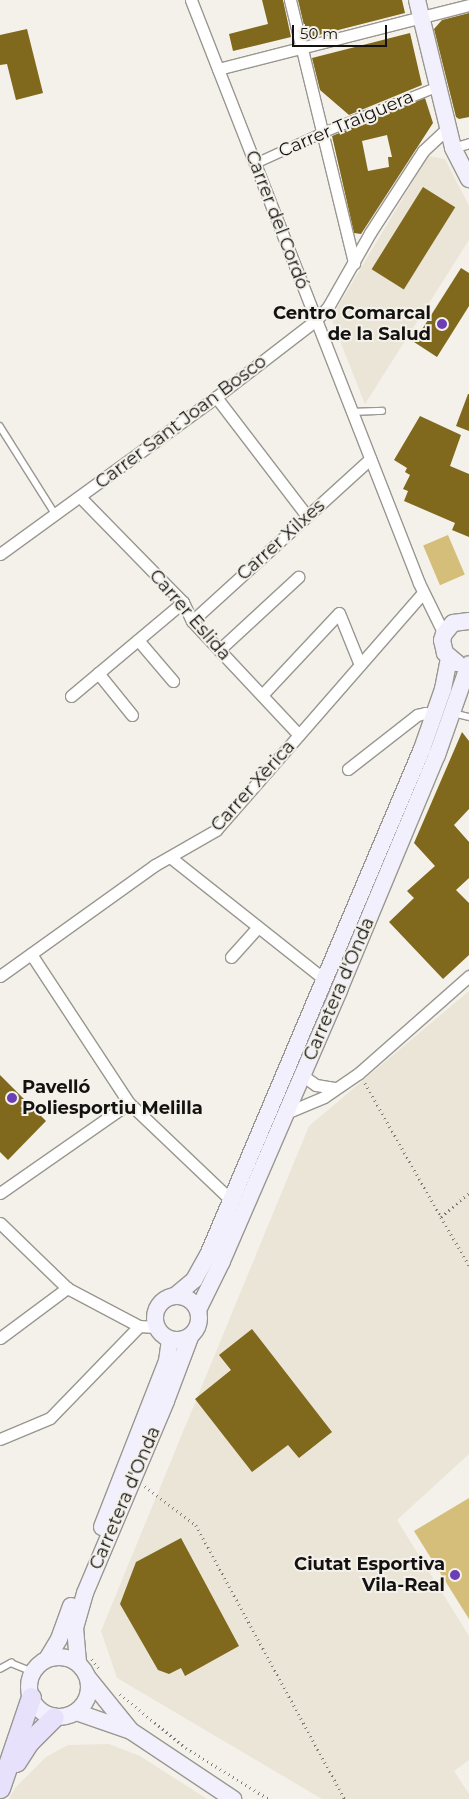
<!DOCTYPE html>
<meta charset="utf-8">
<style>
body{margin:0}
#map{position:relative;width:469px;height:1799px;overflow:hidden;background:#f4f1ea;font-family:Montserrat,sans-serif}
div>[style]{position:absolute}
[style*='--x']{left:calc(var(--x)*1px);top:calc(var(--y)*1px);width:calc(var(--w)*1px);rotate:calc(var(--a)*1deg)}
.built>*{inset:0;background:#eae5d7}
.green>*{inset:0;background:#d5be79;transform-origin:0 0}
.building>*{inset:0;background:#80691c;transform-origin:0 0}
.path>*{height:2.5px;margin-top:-1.25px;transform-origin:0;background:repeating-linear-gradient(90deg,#7d7b77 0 1px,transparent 0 5px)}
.roads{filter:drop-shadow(1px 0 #999790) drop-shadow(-1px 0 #999790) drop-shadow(0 1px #999790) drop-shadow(0 -1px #999790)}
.service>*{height:5.5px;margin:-2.75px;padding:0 2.75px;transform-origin:2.75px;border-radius:2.75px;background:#fff}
.pedestrian>*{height:9px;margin:-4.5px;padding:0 4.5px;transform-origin:4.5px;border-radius:4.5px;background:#fff}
.minor>*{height:11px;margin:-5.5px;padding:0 5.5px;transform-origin:5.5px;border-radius:5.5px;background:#fff}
.secondary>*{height:16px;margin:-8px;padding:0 8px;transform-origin:8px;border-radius:8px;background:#f3f0fe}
.secondary>.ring{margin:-8px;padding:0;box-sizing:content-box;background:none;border:16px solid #f3f0fe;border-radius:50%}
.primary>*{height:19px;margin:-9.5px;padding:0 9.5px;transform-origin:9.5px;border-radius:9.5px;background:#e8e1fc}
.dots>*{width:14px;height:14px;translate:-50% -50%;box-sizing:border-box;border:2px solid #f4f1ea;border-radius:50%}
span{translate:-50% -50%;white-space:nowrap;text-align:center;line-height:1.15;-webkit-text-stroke:4px #f4f1ea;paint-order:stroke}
.street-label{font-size:18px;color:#131210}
.poi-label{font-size:18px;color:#131210;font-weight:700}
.right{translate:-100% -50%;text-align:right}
.left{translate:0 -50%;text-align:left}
.scale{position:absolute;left:292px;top:25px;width:95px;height:22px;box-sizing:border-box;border:2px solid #131210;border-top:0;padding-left:6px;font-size:15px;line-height:18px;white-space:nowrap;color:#131210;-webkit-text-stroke:4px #f4f1ea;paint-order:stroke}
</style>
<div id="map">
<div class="built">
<i style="clip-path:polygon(428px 156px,445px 159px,469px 206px,469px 240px,365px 404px,331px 318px)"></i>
<i style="clip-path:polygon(469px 991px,469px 1454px,397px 1520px,469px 1636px,469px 1760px,454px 1771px,469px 1794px,469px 1799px,322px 1799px,117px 1678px,101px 1631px,309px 1126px)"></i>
<i style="clip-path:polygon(109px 1744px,140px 1756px,207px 1799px,9px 1799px,15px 1788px,46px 1757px,68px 1745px)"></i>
</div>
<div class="green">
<i style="left:448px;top:535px;width:43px;height:27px;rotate:67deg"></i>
<i style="clip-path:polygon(469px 1498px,469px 1619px,414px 1531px)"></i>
</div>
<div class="building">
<i style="clip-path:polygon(262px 0,283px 0,291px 37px,233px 51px,229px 34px,268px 24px)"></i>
<i style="clip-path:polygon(298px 0,402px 0,405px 13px,307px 38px)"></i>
<i style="clip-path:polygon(469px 13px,469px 117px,459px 119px,456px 117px,434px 29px,442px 20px)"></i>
<i style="clip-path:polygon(27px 29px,43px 93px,16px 100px,7px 64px,0 65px,0 35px)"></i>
<i style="clip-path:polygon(410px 33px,422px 85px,349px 115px,320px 90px,312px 58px)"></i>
<i style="clip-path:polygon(evenodd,425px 98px,433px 123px,361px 234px,354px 233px,332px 136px,425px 98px,387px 135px,392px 157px,388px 157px,389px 167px,368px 171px,362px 141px,387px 135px)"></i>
<i style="left:423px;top:187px;width:38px;height:97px;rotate:32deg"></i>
<i style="clip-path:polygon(461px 268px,469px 273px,469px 306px,437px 357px,414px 342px)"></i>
<i style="clip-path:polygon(468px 394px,469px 394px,469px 431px,456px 426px)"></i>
<i style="clip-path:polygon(420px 416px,461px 435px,450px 466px,469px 474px,469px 537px,452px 530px,455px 523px,404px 501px,408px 491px,403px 489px,410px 475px,405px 472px,407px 468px,394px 460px)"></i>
<i style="clip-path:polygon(462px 732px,469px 741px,469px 809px,454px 825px,469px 842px,469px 878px,456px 890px,469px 903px,469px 955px,443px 979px,389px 922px,414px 898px,407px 891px,435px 866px,414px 843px)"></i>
<i style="clip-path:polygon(0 1075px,46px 1121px,8px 1160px,0 1152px)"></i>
<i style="clip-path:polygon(252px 1329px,332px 1432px,299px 1458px,288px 1445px,252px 1472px,195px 1399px,231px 1370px,219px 1355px)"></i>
<i style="clip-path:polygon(181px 1538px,239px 1646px,185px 1676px,181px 1668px,169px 1674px,158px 1670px,120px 1604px,136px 1562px)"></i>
</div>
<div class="path">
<i style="--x:365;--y:1083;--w:154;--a:60.4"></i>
<i style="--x:441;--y:1217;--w:37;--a:-41"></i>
<i style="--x:441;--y:1217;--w:56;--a:59.7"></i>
<i style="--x:145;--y:1486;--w:64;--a:37.4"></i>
<i style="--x:196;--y:1525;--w:312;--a:61.5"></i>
<i style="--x:92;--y:1659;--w:11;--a:52"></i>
<i style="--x:120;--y:1694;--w:85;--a:39.3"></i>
<i style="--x:186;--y:1748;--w:97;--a:31.6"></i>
</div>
<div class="roads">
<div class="service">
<i style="--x:352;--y:412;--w:30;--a:-2"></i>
<i style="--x:0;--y:426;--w:105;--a:57.8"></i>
<i style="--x:453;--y:713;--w:16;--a:14"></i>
<i style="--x:0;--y:1669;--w:13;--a:-29"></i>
<i style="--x:11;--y:1663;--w:24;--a:22"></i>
</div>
<div class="pedestrian">
<i style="--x:453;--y:148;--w:17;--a:-17"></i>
<i style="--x:255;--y:163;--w:75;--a:-24.5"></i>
<i style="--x:323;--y:132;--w:124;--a:-21.8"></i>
</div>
<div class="minor">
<i style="--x:191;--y:0;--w:626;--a:68.64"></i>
<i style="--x:419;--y:583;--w:57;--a:63.9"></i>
<i style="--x:290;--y:0;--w:271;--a:76.3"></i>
<i style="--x:218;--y:69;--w:259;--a:-14.3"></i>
<i style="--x:216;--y:397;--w:150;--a:52.6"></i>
<i style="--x:80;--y:497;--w:147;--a:45.6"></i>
<i style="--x:183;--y:602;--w:21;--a:65"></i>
<i style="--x:192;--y:621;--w:156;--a:46.8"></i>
<i style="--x:0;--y:554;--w:267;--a:-36"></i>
<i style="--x:216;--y:397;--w:126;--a:-37.6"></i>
<i style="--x:316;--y:320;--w:18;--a:-47"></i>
<i style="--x:328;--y:307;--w:85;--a:-60.4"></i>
<i style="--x:370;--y:233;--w:98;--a:-57.1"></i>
<i style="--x:423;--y:151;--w:34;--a:-43"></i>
<i style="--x:192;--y:621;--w:241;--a:-42.3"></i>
<i style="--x:138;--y:640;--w:54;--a:49.5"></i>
<i style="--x:219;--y:650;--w:108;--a:-42.7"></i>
<i style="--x:98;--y:673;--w:54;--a:51"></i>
<i style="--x:262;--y:695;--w:112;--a:-46.8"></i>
<i style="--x:339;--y:613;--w:56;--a:68"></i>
<i style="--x:71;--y:696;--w:146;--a:-40"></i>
<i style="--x:348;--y:769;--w:88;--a:-38"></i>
<i style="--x:417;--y:715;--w:8;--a:-14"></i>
<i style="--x:425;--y:713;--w:10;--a:17"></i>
<i style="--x:170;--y:857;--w:198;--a:38.4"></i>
<i style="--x:31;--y:954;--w:178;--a:56.7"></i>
<i style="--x:129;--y:1103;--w:141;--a:43.6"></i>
<i style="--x:231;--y:957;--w:40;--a:-48"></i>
<i style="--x:0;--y:976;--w:191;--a:-35.6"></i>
<i style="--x:155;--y:865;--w:70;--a:-29.8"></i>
<i style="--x:216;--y:830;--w:315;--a:-48.9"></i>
<i style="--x:302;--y:1075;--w:17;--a:36"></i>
<i style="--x:316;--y:1085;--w:20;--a:9"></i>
<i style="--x:286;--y:1113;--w:41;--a:-22.8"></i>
<i style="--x:324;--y:1097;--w:42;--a:-34.4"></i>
<i style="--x:359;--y:1073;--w:147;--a:-41.4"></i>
<i style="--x:0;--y:1193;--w:157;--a:-34.9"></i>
<i style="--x:0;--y:1223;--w:93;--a:44.1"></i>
<i style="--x:67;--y:1288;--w:81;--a:27.8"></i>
<i style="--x:139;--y:1326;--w:17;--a:3"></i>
<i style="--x:0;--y:1338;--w:84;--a:-36.7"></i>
<i style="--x:0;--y:1439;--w:54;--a:-22.8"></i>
<i style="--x:50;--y:1418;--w:128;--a:-45.9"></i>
</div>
<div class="secondary">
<i style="--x:417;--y:0;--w:152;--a:76.3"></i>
<i style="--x:453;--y:148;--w:35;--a:63"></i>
<i style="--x:457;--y:663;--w:16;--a:-140"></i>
<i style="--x:445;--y:653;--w:13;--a:-103"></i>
<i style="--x:442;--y:640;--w:6;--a:-72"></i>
<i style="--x:444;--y:634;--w:14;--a:-51"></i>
<i style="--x:453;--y:623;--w:16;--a:-7"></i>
<i class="ring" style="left:155px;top:1296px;width:28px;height:28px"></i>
<i style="--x:175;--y:1296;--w:25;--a:-40"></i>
<i style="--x:194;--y:1280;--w:29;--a:-61"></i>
<i style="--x:208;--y:1255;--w:549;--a:-67.08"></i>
<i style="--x:422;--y:749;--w:64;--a:-70.7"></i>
<i style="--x:443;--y:689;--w:32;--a:-79"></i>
<i style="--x:198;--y:1310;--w:55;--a:-63.9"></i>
<i style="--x:222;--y:1261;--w:295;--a:-66.6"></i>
<i style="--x:339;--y:990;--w:255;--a:-67.4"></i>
<i style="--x:437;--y:755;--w:96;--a:-70.6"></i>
<i style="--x:102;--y:1527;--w:178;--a:-68.6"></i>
<i style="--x:167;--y:1361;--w:21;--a:-82"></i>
<i class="ring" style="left:29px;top:1657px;width:44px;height:44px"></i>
<i style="--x:47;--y:1659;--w:23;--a:-59"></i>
<i style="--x:59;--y:1639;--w:35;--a:-70"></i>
<i style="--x:78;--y:1662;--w:34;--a:-95"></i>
<i style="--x:75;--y:1628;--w:36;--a:-74"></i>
<i style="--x:85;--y:1593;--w:208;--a:-67.1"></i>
<i style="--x:166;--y:1401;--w:68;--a:-69.4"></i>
<i style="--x:89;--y:1679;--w:67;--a:51.1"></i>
<i style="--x:131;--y:1731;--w:123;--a:33.7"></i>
<i style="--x:76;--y:1712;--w:58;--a:19.1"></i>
</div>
<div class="primary">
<i style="--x:16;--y:1762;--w:24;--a:-57"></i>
<i style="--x:29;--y:1742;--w:35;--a:-45"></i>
<i style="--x:0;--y:1788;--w:96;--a:-71.2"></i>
</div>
</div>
<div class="dots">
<i style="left:442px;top:324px;background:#6b3eb6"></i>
<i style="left:12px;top:1098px;background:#6b3eb6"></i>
<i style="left:455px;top:1575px;background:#6b3eb6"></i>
</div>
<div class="street-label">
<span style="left:346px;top:124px;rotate:-23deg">Carrer Traiguera</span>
<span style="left:277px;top:220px;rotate:69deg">Carrer del Cordó</span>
<span style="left:181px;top:422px;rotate:-37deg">Carrer Sant Joan Bosco</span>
<span style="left:281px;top:540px;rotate:-42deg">Carrer Xilxes</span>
<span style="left:190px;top:615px;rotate:49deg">Carrer Eslida</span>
<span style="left:253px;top:786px;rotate:-48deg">Carrer Xèrica</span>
<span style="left:339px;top:989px;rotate:-67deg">Carretera d'Onda</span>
<span style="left:125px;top:1498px;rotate:-67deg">Carretera d'Onda</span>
</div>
<div class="poi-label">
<span class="right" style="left:431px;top:324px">Centro Comarcal<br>de la Salud</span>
<span class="left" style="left:22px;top:1098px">Pavelló<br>Poliesportiu Melilla</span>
<span class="right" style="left:445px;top:1575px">Ciutat Esportiva<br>Vila-Real</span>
</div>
<div class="scale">50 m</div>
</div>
